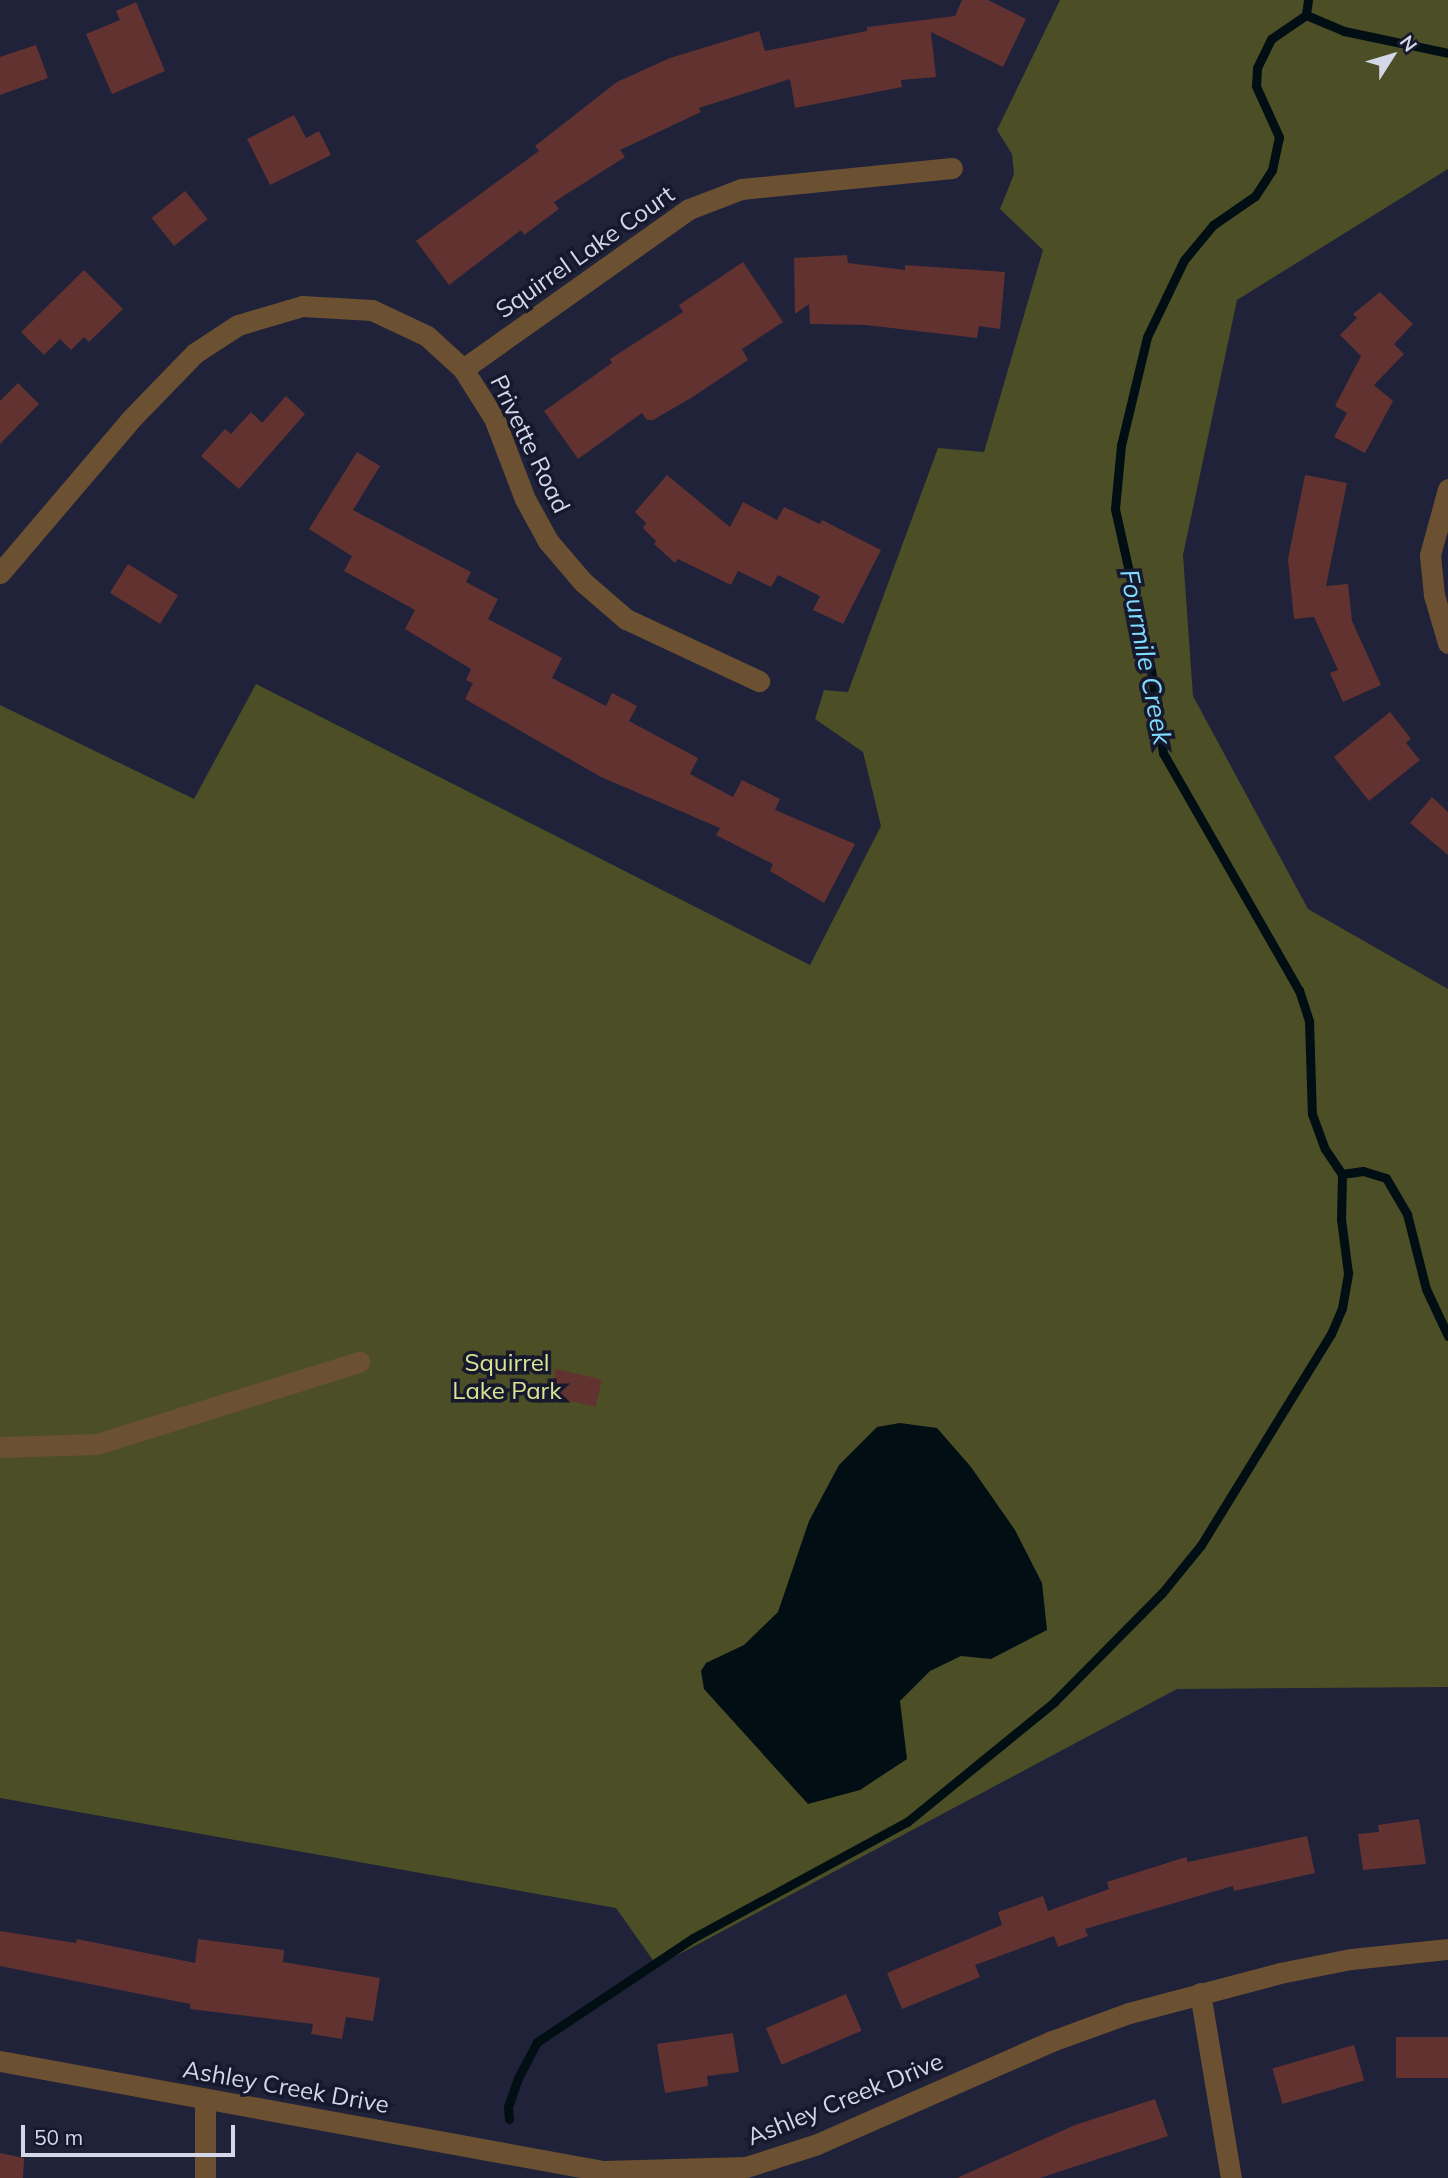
<!DOCTYPE html>
<style>
body{margin:0}
#map{position:relative;width:1448px;height:2178px;overflow:hidden;background:#1f2239;font-family:Mulish,sans-serif}
div>[style]{position:absolute}
[style*='--x']{left:calc(var(--x)*1px);top:calc(var(--y)*1px);width:calc(var(--w)*1px);rotate:calc(var(--a)*1deg)}
.green>*{inset:0;background:#4c4e26}
.water>*{inset:0;background:#010f15}
.stream>*{height:9px;margin:-4.5px;padding:0 4.5px;transform-origin:4.5px;border-radius:4.5px;background:#010f15}
.building>*{inset:0;background:#623231;transform-origin:0 0}
.minor>*{height:21px;margin:-10.5px;padding:0 10.5px;transform-origin:10.5px;border-radius:10.5px;background:#6c5032}
span{translate:-50% -50%;white-space:nowrap;text-align:center;line-height:1.15;-webkit-text-stroke:7px #16182e;paint-order:stroke}
.street-label{font-size:24px;color:#d4d7e7}
.park-label{font-size:24px;color:#dbe193}
.water-label{font-size:26px;color:#80dcfd;font-style:italic}
.north{position:absolute;left:1357px;top:21px;width:70px;height:70px;-webkit-text-stroke:5px #16182e;paint-order:stroke;rotate:53deg;font-size:19px;font-weight:700;line-height:28px;text-align:center;color:#d4d7e7}
.north::after{content:'';display:block;margin:auto;width:24px;height:32px;background:#d4d7e7;clip-path:polygon(50% 0,100% 100%,50% 72%,0 100%)}
.scale{position:absolute;left:21px;top:2125px;width:214px;height:32px;box-sizing:border-box;border:4px solid #d4d7e7;border-top:0;padding-left:9px;font-size:21px;line-height:24px;white-space:nowrap;color:#d4d7e7;-webkit-text-stroke:5px #16182e;paint-order:stroke}
</style>
<div id="map">
<div class="green">
<i style="clip-path:polygon(1060px 0,1448px 0,1448px 169px,1237px 300px,1183px 555px,1193px 696px,1308px 909px,1448px 989px,1448px 1687px,1177px 1689px,657px 1966px,616px 1908px,0 1798px,0 705px,194px 799px,256px 684px,810px 965px,881px 826px,863px 752px,815px 719px,824px 690px,848px 692px,938px 448px,984px 452px,1043px 250px,1000px 209px,1014px 174px,1012px 154px,997px 130px)"></i>
</div>
<div class="water">
<i style="clip-path:polygon(900px 1423px,937px 1428px,971px 1467px,1015px 1530px,1042px 1583px,1047px 1630px,991px 1659px,961px 1656px,930px 1671px,900px 1701px,907px 1759px,860px 1790px,808px 1804px,704px 1689px,701px 1671px,706px 1663px,744px 1645px,778px 1612px,809px 1521px,839px 1465px,877px 1427px)"></i>
</div>
<div class="stream">
<i style="--x:1308;--y:0;--w:15;--a:98"></i>
<i style="--x:1306;--y:15;--w:42;--a:145.6"></i>
<i style="--x:1271;--y:39;--w:32;--a:116"></i>
<i style="--x:1257;--y:68;--w:18;--a:93"></i>
<i style="--x:1256;--y:86;--w:56;--a:65.7"></i>
<i style="--x:1279;--y:137;--w:34;--a:102"></i>
<i style="--x:1272;--y:170;--w:31;--a:123"></i>
<i style="--x:1255;--y:196;--w:51;--a:145.4"></i>
<i style="--x:1213;--y:225;--w:45;--a:129.6"></i>
<i style="--x:1184;--y:260;--w:85;--a:115.7"></i>
<i style="--x:1147;--y:337;--w:111;--a:103.5"></i>
<i style="--x:1121;--y:445;--w:64;--a:95.4"></i>
<i style="--x:1115;--y:509;--w:165;--a:77.4"></i>
<i style="--x:1151;--y:670;--w:84;--a:81.8"></i>
<i style="--x:1163;--y:753;--w:273;--a:60.2"></i>
<i style="--x:1299;--y:990;--w:33;--a:72"></i>
<i style="--x:1309;--y:1021;--w:93;--a:88.2"></i>
<i style="--x:1312;--y:1114;--w:37;--a:70"></i>
<i style="--x:1325;--y:1149;--w:30;--a:56"></i>
<i style="--x:1306;--y:15;--w:41;--a:22.8"></i>
<i style="--x:1344;--y:31;--w:106;--a:11.9"></i>
<i style="--x:1342;--y:1174;--w:21;--a:-8"></i>
<i style="--x:1363;--y:1171;--w:24;--a:17"></i>
<i style="--x:1386;--y:1178;--w:42;--a:59.7"></i>
<i style="--x:1407;--y:1214;--w:77;--a:75.8"></i>
<i style="--x:1426;--y:1289;--w:52;--a:64.9"></i>
<i style="--x:509;--y:2119;--w:12;--a:-95"></i>
<i style="--x:508;--y:2107;--w:31;--a:-71"></i>
<i style="--x:518;--y:2078;--w:41;--a:-62.2"></i>
<i style="--x:537;--y:2042;--w:187;--a:-33.7"></i>
<i style="--x:693;--y:1938;--w:243;--a:-28.5"></i>
<i style="--x:907;--y:1822;--w:190;--a:-39.2"></i>
<i style="--x:1054;--y:1702;--w:153;--a:-45.3"></i>
<i style="--x:1162;--y:1593;--w:62;--a:-50.9"></i>
<i style="--x:1201;--y:1545;--w:248;--a:-58.4"></i>
<i style="--x:1331;--y:1334;--w:28;--a:-67"></i>
<i style="--x:1342;--y:1308;--w:36;--a:-80"></i>
<i style="--x:1348;--y:1273;--w:54;--a:-97.4"></i>
<i style="--x:1341;--y:1219;--w:45;--a:-88.7"></i>
</div>
<div class="building">
<i style="clip-path:polygon(962px 0,988px 0,1026px 19px,1003px 67px,931px 32px,936px 77px,901px 80px,902px 87px,795px 108px,790px 79px,699px 108px,701px 112px,620px 150px,625px 157px,554px 202px,559px 209px,524px 235px,521px 230px,449px 285px,416px 241px,539px 151px,535px 146px,617px 82px,670px 58px,759px 31px,765px 51px,867px 31px,867px 27px,955px 16px)"></i>
<i style="clip-path:polygon(136px 2px,165px 71px,112px 94px,86px 34px,120px 20px,116px 11px)"></i>
<i style="clip-path:polygon(36px 45px,48px 78px,0 95px,0 57px)"></i>
<i style="clip-path:polygon(294px 115px,306px 138px,319px 131px,331px 155px,270px 185px,247px 139px)"></i>
<i style="left:185px;top:191px;width:36px;height:43px;rotate:51deg"></i>
<i style="clip-path:polygon(847px 255px,848px 263px,905px 270px,905px 265px,1005px 272px,1000px 329px,979px 326px,977px 338px,866px 325px,810px 324px,809px 304px,795px 314px,794px 258px)"></i>
<i style="clip-path:polygon(743px 262px,783px 322px,742px 349px,748px 360px,691px 398px,653px 420px,647px 420px,642px 413px,578px 459px,544px 411px,612px 363px,610px 359px,683px 312px,679px 305px)"></i>
<i style="clip-path:polygon(84px 270px,123px 309px,89px 342px,84px 337px,71px 350px,60px 339px,44px 355px,21px 332px)"></i>
<i style="clip-path:polygon(1380px 292px,1413px 324px,1394px 344px,1404px 354px,1374px 385px,1393px 401px,1365px 453px,1334px 437px,1347px 413px,1335px 406px,1361px 356px,1340px 335px,1357px 318px,1353px 314px)"></i>
<i style="clip-path:polygon(18px 383px,39px 404px,0 444px,0 401px)"></i>
<i style="clip-path:polygon(286px 396px,305px 414px,239px 489px,201px 456px,225px 429px,231px 434px,251px 412px,262px 423px)"></i>
<i style="clip-path:polygon(357px 452px,380px 466px,353px 510px,471px 572px,466px 582px,498px 599px,488px 619px,562px 658px,552px 678px,606px 706px,612px 693px,637px 706px,629px 721px,698px 758px,690px 774px,733px 797px,742px 780px,780px 799px,775px 810px,855px 844px,824px 903px,770px 871px,773px 864px,716px 835px,720px 828px,601px 777px,465px 699px,473px 683px,466px 680px,471px 669px,405px 629px,415px 610px,344px 571px,352px 556px,309px 529px)"></i>
<i style="clip-path:polygon(667px 475px,730px 527px,743px 502px,777px 520px,784px 507px,820px 524px,822px 520px,881px 550px,843px 624px,813px 610px,820px 596px,778px 575px,771px 587px,738px 571px,731px 585px,678px 559px,675px 563px,654px 544px,656px 541px,643px 528px,646px 523px,635px 512px)"></i>
<i style="clip-path:polygon(1305px 475px,1347px 483px,1326px 586px,1348px 584px,1352px 621px,1381px 685px,1343px 702px,1330px 673px,1338px 670px,1314px 617px,1294px 619px,1288px 559px)"></i>
<i style="left:128px;top:564px;width:59px;height:34px;rotate:32deg"></i>
<i style="clip-path:polygon(1390px 712px,1411px 739px,1406px 743px,1420px 760px,1369px 801px,1334px 757px)"></i>
<i style="clip-path:polygon(1432px 797px,1448px 812px,1448px 855px,1410px 823px)"></i>
<i style="left:556px;top:1369px;width:47px;height:28px;rotate:13deg"></i>
<i style="clip-path:polygon(1419px 1819px,1426px 1864px,1363px 1870px,1358px 1834px,1379px 1832px,1378px 1825px)"></i>
<i style="clip-path:polygon(1307px 1836px,1315px 1873px,1234px 1891px,1233px 1886px,1085px 1929px,1088px 1936px,1058px 1947px,1054px 1936px,975px 1965px,980px 1977px,902px 2009px,887px 1973px,1002px 1925px,998px 1912px,1043px 1896px,1048px 1911px,1109px 1889px,1107px 1882px,1186px 1857px,1188px 1862px)"></i>
<i style="clip-path:polygon(0 1931px,76px 1943px,77px 1939px,195px 1963px,198px 1939px,284px 1950px,283px 1962px,380px 1978px,373px 2021px,346px 2017px,342px 2039px,311px 2034px,313px 2024px,190px 2009px,190px 2004px,0 1966px)"></i>
<i style="left:846px;top:1994px;width:40px;height:87px;rotate:67deg"></i>
<i style="clip-path:polygon(733px 2033px,739px 2072px,707px 2076px,708px 2086px,665px 2093px,657px 2044px)"></i>
<i style="left:1448px;top:2037px;width:41px;height:52px;rotate:90deg"></i>
<i style="left:1354px;top:2045px;width:37px;height:85px;rotate:74deg"></i>
<i style="clip-path:polygon(1155px 2099px,1168px 2136px,1040px 2178px,957px 2178px,1075px 2125px)"></i>
<i style="clip-path:polygon(0 2153px,24px 2158px,23px 2178px,0 2178px)"></i>
</div>
<div class="minor">
<i style="--x:463;--y:369;--w:277;--a:-35.3"></i>
<i style="--x:689;--y:209;--w:56;--a:-21"></i>
<i style="--x:741;--y:189;--w:212;--a:-5.7"></i>
<i style="--x:1448;--y:489;--w:68;--a:105.3"></i>
<i style="--x:1430;--y:555;--w:40;--a:84.3"></i>
<i style="--x:1434;--y:595;--w:50;--a:73.7"></i>
<i style="--x:0;--y:573;--w:201;--a:-49.6"></i>
<i style="--x:130;--y:420;--w:93;--a:-45.9"></i>
<i style="--x:195;--y:353;--w:51;--a:-33.1"></i>
<i style="--x:238;--y:325;--w:67;--a:-16.5"></i>
<i style="--x:302;--y:306;--w:70;--a:3.3"></i>
<i style="--x:372;--y:310;--w:61;--a:25.3"></i>
<i style="--x:427;--y:336;--w:49;--a:42.5"></i>
<i style="--x:463;--y:369;--w:58;--a:57.7"></i>
<i style="--x:494;--y:418;--w:87;--a:69.1"></i>
<i style="--x:525;--y:499;--w:48;--a:61.3"></i>
<i style="--x:548;--y:541;--w:54;--a:49.5"></i>
<i style="--x:583;--y:582;--w:57;--a:40.7"></i>
<i style="--x:626;--y:619;--w:147;--a:25"></i>
<i style="--x:0;--y:1447;--w:97;--a:-1.8"></i>
<i style="--x:97;--y:1444;--w:275;--a:-17.4"></i>
<i style="--x:1200;--y:1993;--w:188;--a:80.5"></i>
<i style="--x:0;--y:2061;--w:613;--a:10.34"></i>
<i style="--x:603;--y:2171;--w:143;--a:-1.6"></i>
<i style="--x:746;--y:2167;--w:72;--a:-17.7"></i>
<i style="--x:815;--y:2145;--w:259;--a:-23.7"></i>
<i style="--x:1052;--y:2041;--w:82;--a:-20"></i>
<i style="--x:1129;--y:2013;--w:156;--a:-14.8"></i>
<i style="--x:1280;--y:1973;--w:72;--a:-11.2"></i>
<i style="--x:1351;--y:1959;--w:98;--a:-5.9"></i>
<i style="--x:205;--y:2099;--w:79;--a:90"></i>
</div>
<div class="street-label">
<span style="left:585px;top:252px;rotate:-35deg">Squirrel Lake Court</span>
<span style="left:530px;top:444px;rotate:64deg">Privette Road</span>
<span style="left:286px;top:2087px;rotate:10deg">Ashley Creek Drive</span>
<span style="left:845px;top:2099px;rotate:-22deg">Ashley Creek Drive</span>
</div>
<div class="park-label">
<span style="left:507px;top:1377px">Squirrel<br>Lake Park</span>
</div>
<div class="water-label">
<span style="left:1146px;top:657px;rotate:79deg">Fourmile Creek</span>
</div>
<div class="north">N</div>
<div class="scale">50 m</div>
</div>
